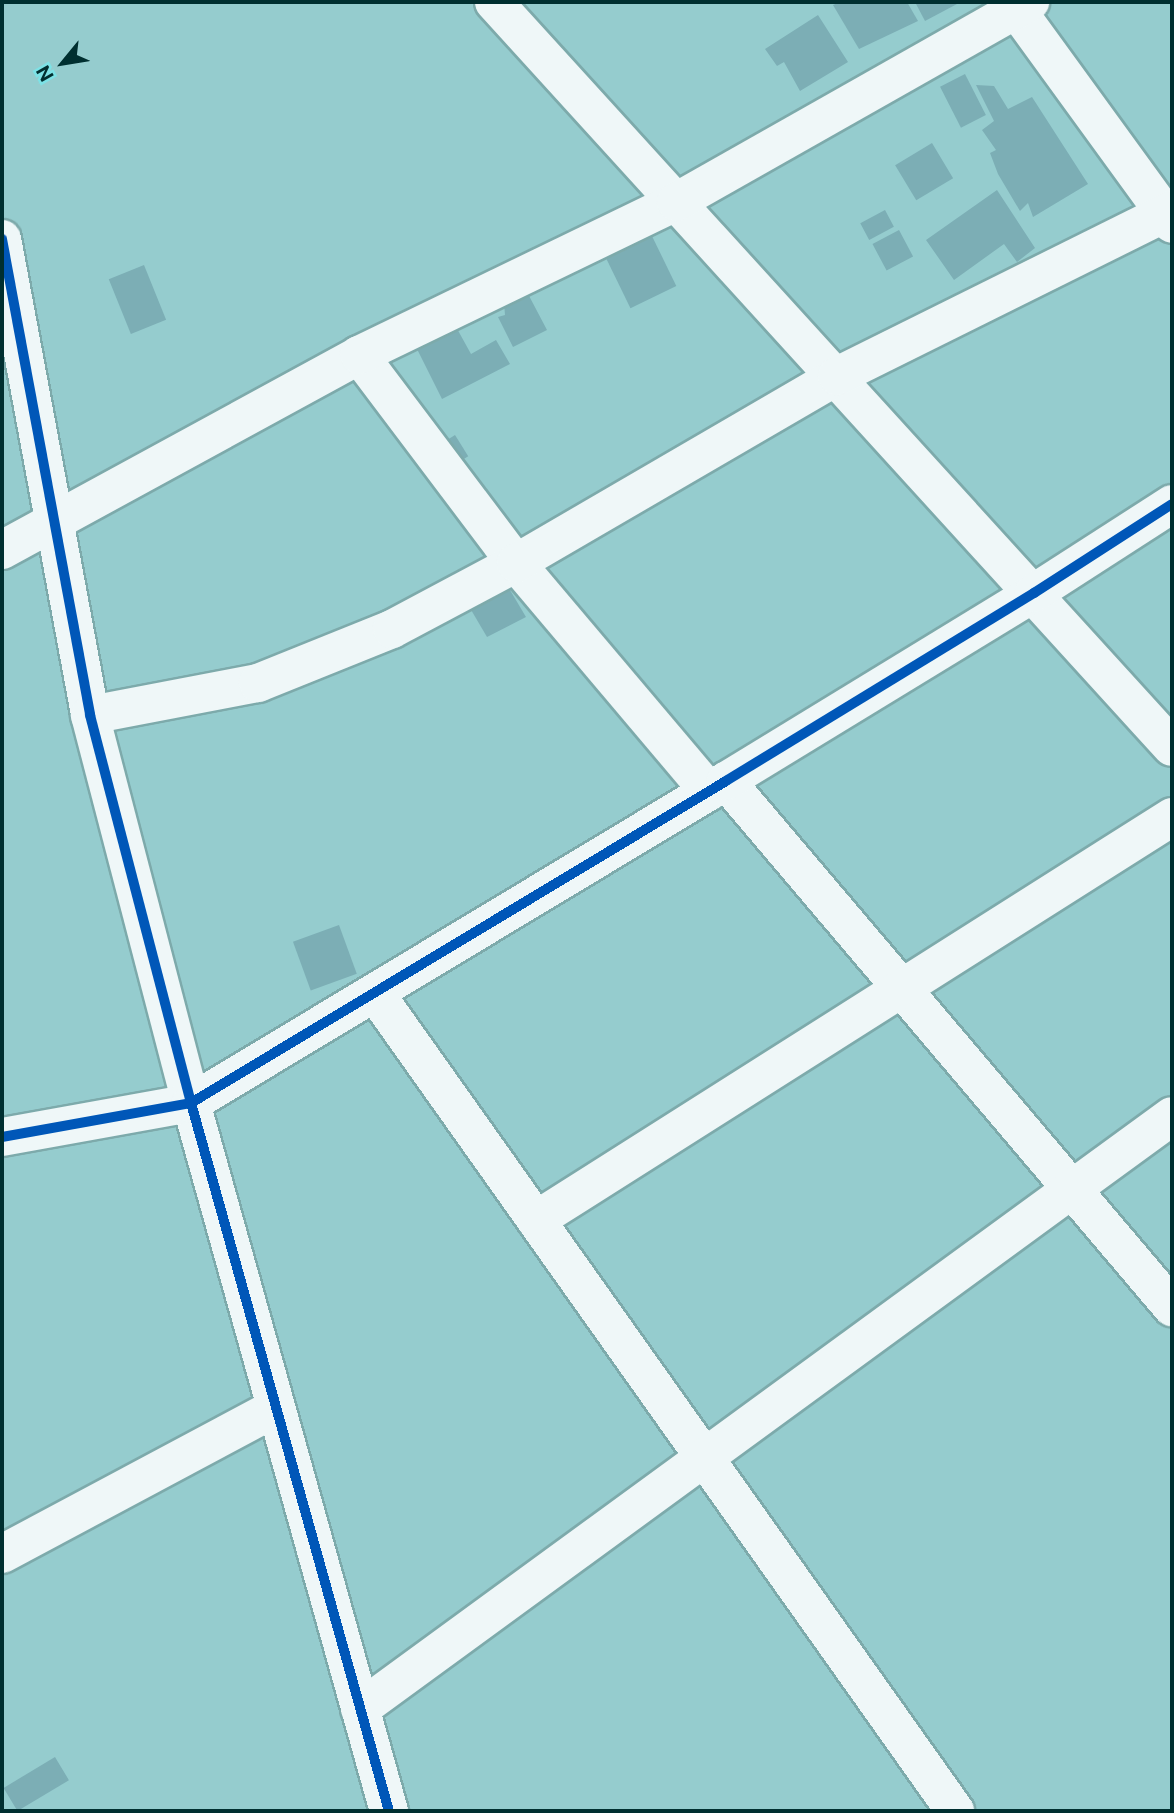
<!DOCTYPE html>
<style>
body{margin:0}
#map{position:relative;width:1174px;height:1813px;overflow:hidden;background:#95ccce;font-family:"Public Sans",sans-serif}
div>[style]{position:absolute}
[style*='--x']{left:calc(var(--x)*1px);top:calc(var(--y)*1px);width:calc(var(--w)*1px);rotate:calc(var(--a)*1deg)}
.building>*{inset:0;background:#7caeb5;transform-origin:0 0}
.roads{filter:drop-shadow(2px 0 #7daaab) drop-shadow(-2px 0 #7daaab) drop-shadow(0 2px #7daaab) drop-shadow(0 -2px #7daaab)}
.minor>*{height:38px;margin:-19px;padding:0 19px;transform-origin:19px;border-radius:19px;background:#eff7f8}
.cycleway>*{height:10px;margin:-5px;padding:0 5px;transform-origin:5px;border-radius:5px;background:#0057b8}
span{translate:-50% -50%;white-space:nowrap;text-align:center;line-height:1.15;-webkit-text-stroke:6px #7de2e6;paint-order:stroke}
.frame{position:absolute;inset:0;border:4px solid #002f30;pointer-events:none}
.north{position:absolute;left:28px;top:28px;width:70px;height:70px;-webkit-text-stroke:5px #7de2e6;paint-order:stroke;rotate:240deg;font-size:19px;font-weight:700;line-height:28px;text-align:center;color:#002f30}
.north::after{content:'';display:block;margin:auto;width:24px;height:32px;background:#002f30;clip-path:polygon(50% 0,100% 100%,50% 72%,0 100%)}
</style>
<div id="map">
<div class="building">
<i style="clip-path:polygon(840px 2px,907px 2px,918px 21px,859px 49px,833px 5px)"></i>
<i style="clip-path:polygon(915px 2px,955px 2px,957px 4px,925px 21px)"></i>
<i style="clip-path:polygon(818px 15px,848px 62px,800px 91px,784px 62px,777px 66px,765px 49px)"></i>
<i style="left:965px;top:74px;width:46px;height:28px;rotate:63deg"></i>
<i style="clip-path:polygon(976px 85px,994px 86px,1008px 109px,1032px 97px,1088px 184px,1033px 217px,1028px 203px,1020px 211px,998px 174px,990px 153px,996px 150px,982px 130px,994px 121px)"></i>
<i style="left:932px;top:143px;width:41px;height:43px;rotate:59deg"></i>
<i style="clip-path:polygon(997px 190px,1035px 248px,1017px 262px,1004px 244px,954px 280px,926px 240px)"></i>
<i style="left:885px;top:210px;width:19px;height:28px;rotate:62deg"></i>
<i style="left:899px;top:230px;width:30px;height:30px;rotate:62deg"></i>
<i style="left:650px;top:232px;width:60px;height:51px;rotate:64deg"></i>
<i style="left:144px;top:265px;width:59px;height:38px;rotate:68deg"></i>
<i style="clip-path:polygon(527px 292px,547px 330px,513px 347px,498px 317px,505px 315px,504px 303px)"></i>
<i style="clip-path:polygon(455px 325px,471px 354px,496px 340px,510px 364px,442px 399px,416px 347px)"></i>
<i style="left:455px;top:435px;width:25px;height:22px;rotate:58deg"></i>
<i style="clip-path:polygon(507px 585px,526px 617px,487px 637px,467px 603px)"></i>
<i style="left:339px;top:925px;width:52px;height:49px;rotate:70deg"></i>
<i style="left:55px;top:1757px;width:27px;height:60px;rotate:59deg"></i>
</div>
<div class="roads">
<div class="minor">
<i style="--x:494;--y:2;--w:1007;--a:47.7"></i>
<i style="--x:1011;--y:2;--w:274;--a:54"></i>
<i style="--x:2;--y:239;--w:484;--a:79.5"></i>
<i style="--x:90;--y:715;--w:401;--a:75.4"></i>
<i style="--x:191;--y:1103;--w:735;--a:74.38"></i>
<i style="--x:359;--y:355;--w:261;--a:53"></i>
<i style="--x:516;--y:563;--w:299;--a:49.8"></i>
<i style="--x:2;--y:550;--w:407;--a:-28.6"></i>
<i style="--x:359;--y:355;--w:352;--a:-25.8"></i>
<i style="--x:676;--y:202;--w:407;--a:-29.5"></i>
<i style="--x:90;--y:715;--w:171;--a:-10.8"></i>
<i style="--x:258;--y:683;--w:144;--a:-21.9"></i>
<i style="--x:392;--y:629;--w:140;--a:-28"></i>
<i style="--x:516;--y:563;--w:371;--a:-30.2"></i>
<i style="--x:837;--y:376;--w:374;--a:-26.4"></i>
<i style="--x:726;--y:781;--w:690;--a:49.71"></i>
<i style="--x:375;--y:993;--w:1003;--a:54.66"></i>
<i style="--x:2;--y:1137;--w:192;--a:-10.2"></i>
<i style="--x:191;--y:1103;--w:624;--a:-31.04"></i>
<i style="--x:726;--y:781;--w:361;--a:-31.4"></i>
<i style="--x:1034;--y:593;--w:164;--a:-32.8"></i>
<i style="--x:536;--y:1220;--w:753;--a:-32.36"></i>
<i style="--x:2;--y:1554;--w:310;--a:-28.1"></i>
<i style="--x:360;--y:1709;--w:1005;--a:-36.14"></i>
</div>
</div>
<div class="cycleway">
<i style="--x:2;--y:239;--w:484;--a:79.5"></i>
<i style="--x:90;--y:715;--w:401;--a:75.4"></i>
<i style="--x:191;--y:1103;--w:735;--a:74.38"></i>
<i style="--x:2;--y:1137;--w:192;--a:-10.2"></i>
<i style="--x:191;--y:1103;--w:624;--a:-31.04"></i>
<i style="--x:726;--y:781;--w:361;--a:-31.4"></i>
<i style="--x:1034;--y:593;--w:164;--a:-32.8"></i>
</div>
<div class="frame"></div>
<div class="north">N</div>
</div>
